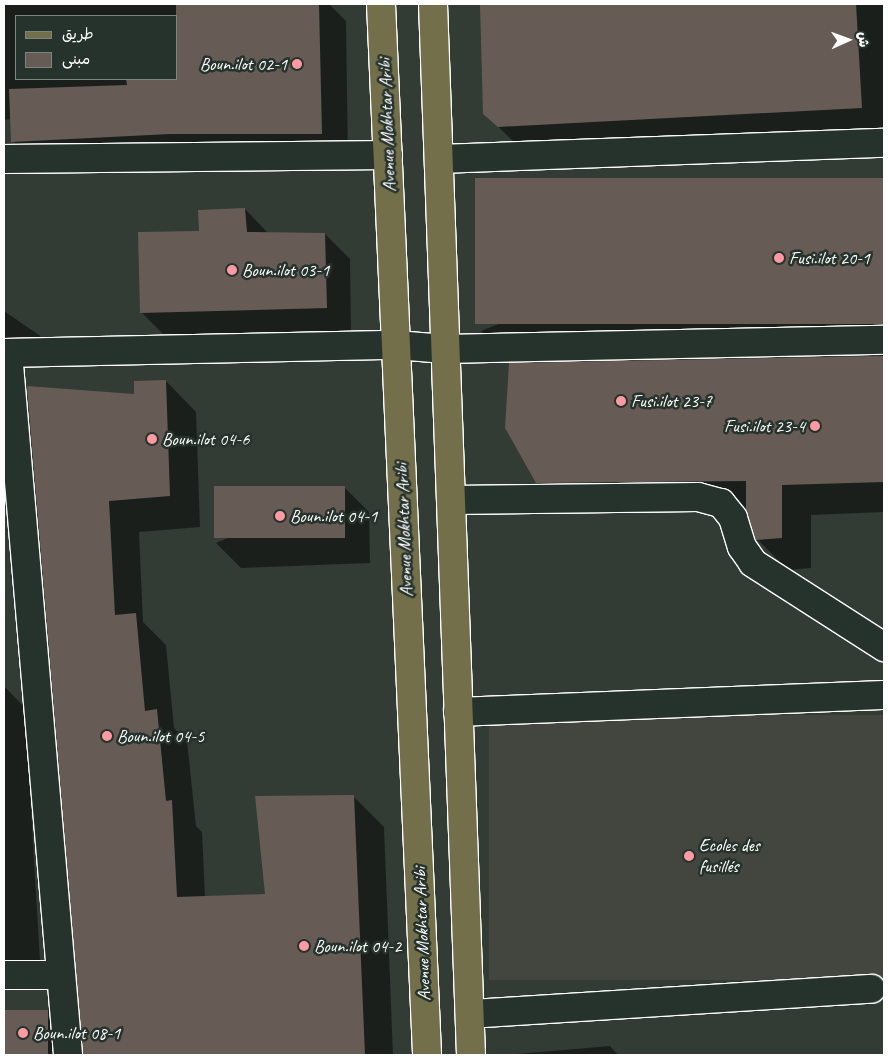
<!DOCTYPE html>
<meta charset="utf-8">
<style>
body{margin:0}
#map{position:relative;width:888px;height:1059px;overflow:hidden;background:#333b35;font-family:Caveat,"Playpen Sans Arabic",sans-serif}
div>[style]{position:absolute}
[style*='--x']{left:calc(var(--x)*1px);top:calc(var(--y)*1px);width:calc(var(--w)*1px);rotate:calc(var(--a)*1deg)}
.built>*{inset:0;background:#43453f;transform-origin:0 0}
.shadow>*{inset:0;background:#0007}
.building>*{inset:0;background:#675b55;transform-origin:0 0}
.roads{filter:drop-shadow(1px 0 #fff) drop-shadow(-1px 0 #fff) drop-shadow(0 1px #fff) drop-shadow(0 -1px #fff)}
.minor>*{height:28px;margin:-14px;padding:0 14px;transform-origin:14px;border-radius:14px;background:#26332d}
.major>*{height:28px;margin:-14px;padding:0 14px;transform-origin:14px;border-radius:14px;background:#726f4a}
.dots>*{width:14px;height:14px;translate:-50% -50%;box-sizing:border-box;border:2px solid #26332d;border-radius:50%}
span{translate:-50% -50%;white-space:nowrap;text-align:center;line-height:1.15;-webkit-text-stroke:5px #26332d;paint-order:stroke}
.poi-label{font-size:18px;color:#fff}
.right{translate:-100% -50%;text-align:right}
.left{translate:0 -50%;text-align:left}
.street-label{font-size:18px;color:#fff}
.frame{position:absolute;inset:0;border:5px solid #fff;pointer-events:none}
.legend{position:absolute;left:15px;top:15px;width:162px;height:65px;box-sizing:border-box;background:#26332d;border:1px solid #7d8581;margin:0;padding:6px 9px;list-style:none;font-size:15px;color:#fff}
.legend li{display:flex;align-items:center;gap:10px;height:25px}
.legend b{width:25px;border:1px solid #7d8581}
.north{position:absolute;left:823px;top:15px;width:50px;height:50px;-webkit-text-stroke:4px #26332d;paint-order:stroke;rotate:88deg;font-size:14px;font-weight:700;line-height:20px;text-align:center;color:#fff}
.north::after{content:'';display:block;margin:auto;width:18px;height:22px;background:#fff;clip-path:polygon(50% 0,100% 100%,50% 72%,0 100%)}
</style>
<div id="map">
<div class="built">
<i style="left:884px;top:715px;width:265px;height:395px;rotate:90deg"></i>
</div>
<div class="shadow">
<i style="clip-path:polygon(evenodd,4px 4px,329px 4px,346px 21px,348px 161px,40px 168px,13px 141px,12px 119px,4px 120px,4px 4px,16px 16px,176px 16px,176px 79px,16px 79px,16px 16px)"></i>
<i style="clip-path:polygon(481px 4px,884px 4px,884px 138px,516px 144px,484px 113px)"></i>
<i style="clip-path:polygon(884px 178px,884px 512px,811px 515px,811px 568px,788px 570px,758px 540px,748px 511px,567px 513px,537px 483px,883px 354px,511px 361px,481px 331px,862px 179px)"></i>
<i style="clip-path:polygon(245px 209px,269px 234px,325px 234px,350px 259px,351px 332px,166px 337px,141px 312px,200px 232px)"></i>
<i style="clip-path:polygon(4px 311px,39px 335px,68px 363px,4px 364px)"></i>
<i style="clip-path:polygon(166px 381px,196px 412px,200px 527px,139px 532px,143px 622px,166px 645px,174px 728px,187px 741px,196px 826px,202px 832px,205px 897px,266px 895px,354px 797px,384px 827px,393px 1055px,84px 1055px,28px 387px,136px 396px)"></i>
<i style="clip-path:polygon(344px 487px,369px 512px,370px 563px,241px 568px,216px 543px)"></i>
<i style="clip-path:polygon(4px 610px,5px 644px,4px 644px)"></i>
<i style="clip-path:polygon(4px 686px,25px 708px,41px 978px,4px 979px)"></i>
<i style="clip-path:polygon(48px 1011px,79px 1041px,80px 1055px,4px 1055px,4px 1012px)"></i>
<i style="clip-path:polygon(610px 1046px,618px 1055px,505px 1055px)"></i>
</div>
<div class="building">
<i style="clip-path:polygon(176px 4px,319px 4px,322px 134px,170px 134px,11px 142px,9px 89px,127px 85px,126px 79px,176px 79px)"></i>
<i style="clip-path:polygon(480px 4px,856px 4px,862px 108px,498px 127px,483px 114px)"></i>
<i style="left:884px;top:178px;width:146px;height:409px;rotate:90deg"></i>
<i style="clip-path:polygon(245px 208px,247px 232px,325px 233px,327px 308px,140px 313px,138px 232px,199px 231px,198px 210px)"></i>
<i style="clip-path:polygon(884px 356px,884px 482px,782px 485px,782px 538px,756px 540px,746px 511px,746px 481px,536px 483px,505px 428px,509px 363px)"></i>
<i style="clip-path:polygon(166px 380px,170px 496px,109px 501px,115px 615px,136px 613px,145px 711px,157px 709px,166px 801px,172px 800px,177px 897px,265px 894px,255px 796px,354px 795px,365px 1055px,83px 1055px,27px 386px,134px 394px,134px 381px)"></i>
<i style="left:345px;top:486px;width:52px;height:131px;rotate:90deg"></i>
<i style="left:4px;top:1010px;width:44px;height:45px"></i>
</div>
<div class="roads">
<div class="minor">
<i style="--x:4;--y:159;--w:384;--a:-0.6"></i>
<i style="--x:439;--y:159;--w:445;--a:-2.1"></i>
<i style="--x:4;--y:353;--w:392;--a:-1.2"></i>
<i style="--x:396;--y:345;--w:49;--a:4.7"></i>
<i style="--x:445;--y:349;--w:439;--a:-1.2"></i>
<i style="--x:8;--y:353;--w:705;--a:85.11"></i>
<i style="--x:451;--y:500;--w:247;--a:-0.7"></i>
<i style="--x:698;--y:497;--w:24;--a:15"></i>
<i style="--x:721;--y:503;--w:19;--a:51"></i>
<i style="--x:733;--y:518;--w:30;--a:73"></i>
<i style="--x:742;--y:547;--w:19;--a:55"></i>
<i style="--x:753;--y:563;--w:156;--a:32.7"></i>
<i style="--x:458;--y:712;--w:426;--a:-2.3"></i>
<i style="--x:4;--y:975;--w:57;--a:0"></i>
<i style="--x:470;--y:1014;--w:402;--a:-3.6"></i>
</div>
<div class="major">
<i style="--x:381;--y:4;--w:1052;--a:87.49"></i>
<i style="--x:433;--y:4;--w:1052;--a:87.93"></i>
</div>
</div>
<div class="dots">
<i style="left:297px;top:64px;background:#ff9aa2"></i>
<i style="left:779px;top:258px;background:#ff9aa2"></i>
<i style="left:232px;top:270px;background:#ff9aa2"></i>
<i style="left:621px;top:401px;background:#ff9aa2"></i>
<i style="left:815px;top:426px;background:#ff9aa2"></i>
<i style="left:152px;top:439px;background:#ff9aa2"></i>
<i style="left:280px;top:516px;background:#ff9aa2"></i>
<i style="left:107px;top:736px;background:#ff9aa2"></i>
<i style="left:689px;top:856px;background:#ff9aa2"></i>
<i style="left:304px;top:946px;background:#ff9aa2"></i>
<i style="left:23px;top:1033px;background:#ff9aa2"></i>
</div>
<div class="poi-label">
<span class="right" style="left:287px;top:64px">Boun.ilot 02-1</span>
<span class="left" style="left:789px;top:258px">Fusi.ilot 20-1</span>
<span class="left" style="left:242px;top:270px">Boun.ilot 03-1</span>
<span class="left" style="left:631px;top:401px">Fusi.ilot 23-7</span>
<span class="right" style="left:805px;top:426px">Fusi.ilot 23-4</span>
<span class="left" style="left:162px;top:439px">Boun.ilot 04-6</span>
<span class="left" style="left:290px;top:516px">Boun.ilot 04-1</span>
<span class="left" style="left:117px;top:736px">Boun.ilot 04-5</span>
<span class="left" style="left:699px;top:856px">Ecoles des<br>fusillés</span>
<span class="left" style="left:314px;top:946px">Boun.ilot 04-2</span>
<span class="left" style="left:33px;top:1033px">Boun.ilot 08-1</span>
</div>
<div class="street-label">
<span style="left:387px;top:125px;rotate:-92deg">Avenue Mokhtar Aribi</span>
<span style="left:404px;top:530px;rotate:-92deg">Avenue Mokhtar Aribi</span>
<span style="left:422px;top:934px;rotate:-92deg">Avenue Mokhtar Aribi</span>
</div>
<div class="frame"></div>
<ul class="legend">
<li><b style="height:6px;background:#726f4a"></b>طريق</li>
<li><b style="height:14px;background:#675b55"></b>مبنى</li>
</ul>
<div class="north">ش</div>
</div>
